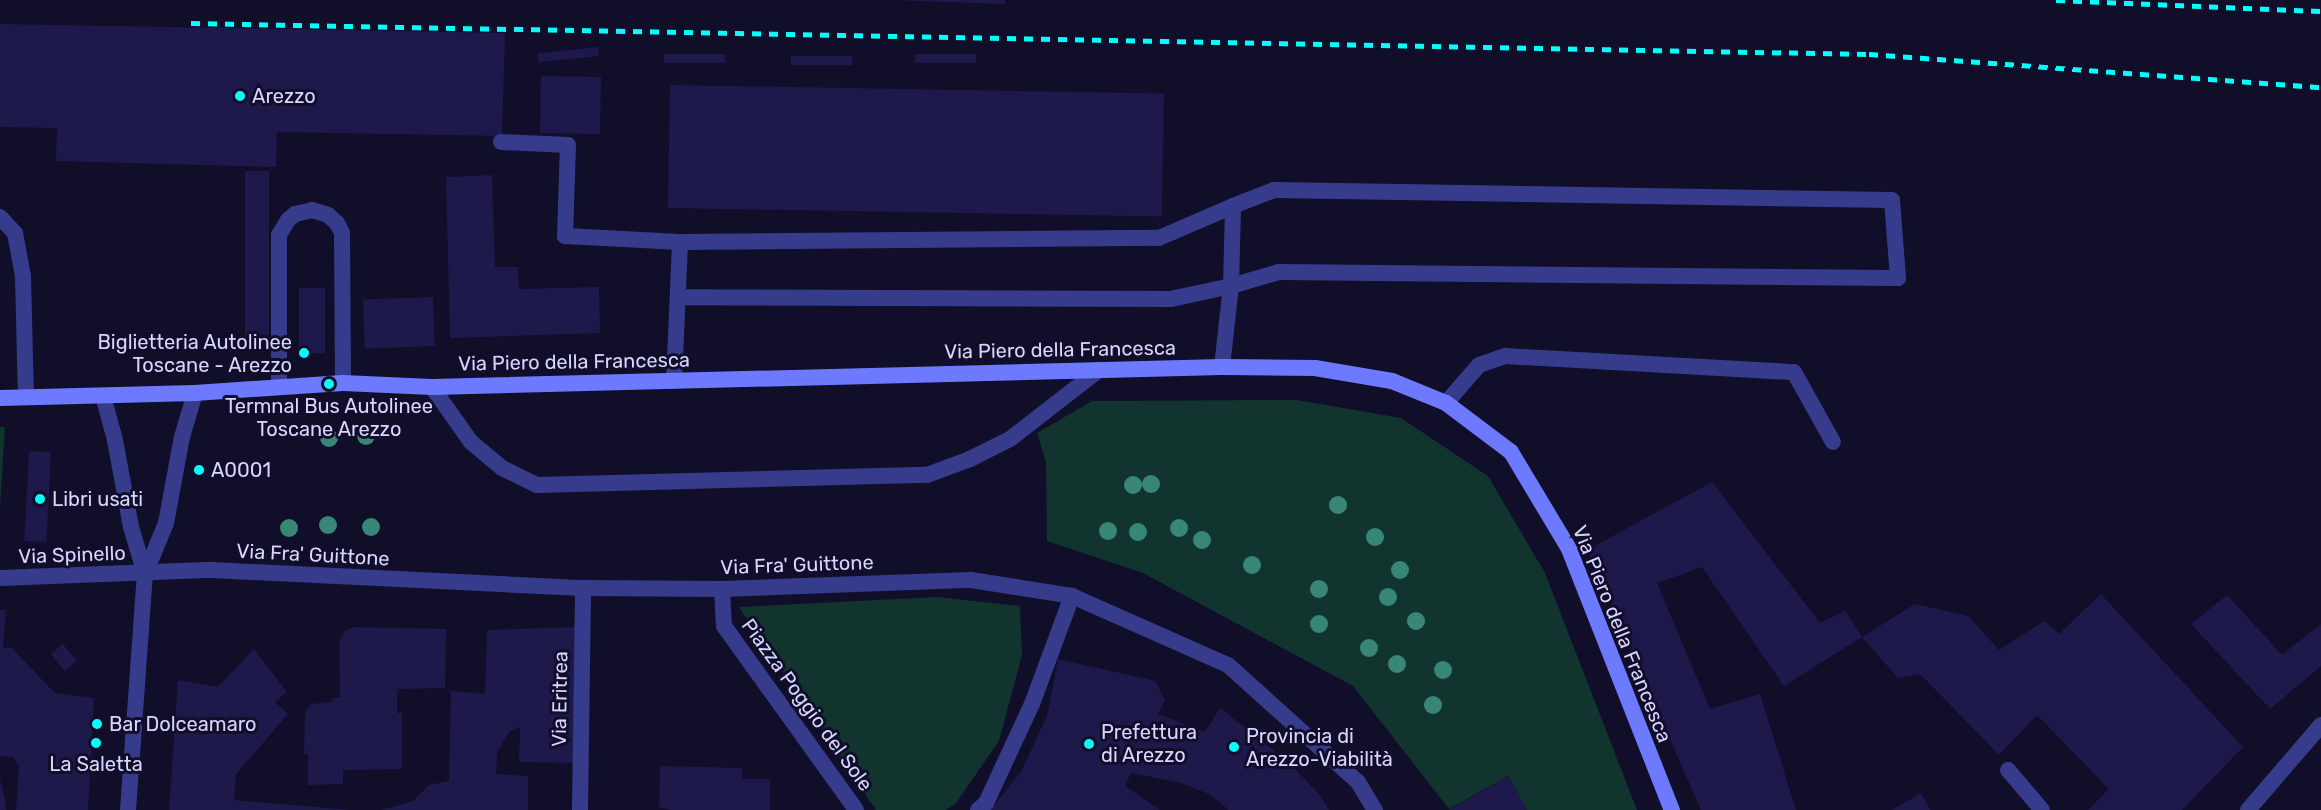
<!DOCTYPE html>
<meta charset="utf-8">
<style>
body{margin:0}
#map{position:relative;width:2321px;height:810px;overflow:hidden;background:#100e29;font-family:Rubik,sans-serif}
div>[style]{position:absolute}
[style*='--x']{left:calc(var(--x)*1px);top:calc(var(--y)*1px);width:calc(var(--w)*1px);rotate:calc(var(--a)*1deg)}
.green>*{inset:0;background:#11342f}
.building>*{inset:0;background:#1e194b;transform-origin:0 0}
.service>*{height:16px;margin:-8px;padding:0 8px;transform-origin:8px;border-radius:8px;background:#363c8b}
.minor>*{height:16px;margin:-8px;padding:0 8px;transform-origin:8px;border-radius:8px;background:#363c8b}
.secondary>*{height:16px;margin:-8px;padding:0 8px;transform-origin:8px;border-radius:8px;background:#6d7aff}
.rail>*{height:4.5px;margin-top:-2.25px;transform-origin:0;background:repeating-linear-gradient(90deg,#02fffd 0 9px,transparent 0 17px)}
.trees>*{width:18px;height:18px;margin:-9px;border-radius:50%;background:#388676}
.dots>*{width:16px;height:16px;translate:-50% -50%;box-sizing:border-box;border:3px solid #100e29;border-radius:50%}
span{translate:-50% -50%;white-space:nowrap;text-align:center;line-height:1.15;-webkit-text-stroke:6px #100e29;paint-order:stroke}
.poi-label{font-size:20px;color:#d7d6ff}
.left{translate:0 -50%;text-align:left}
.right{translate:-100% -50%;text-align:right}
.street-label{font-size:20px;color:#d7d6ff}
</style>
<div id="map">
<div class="green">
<i style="clip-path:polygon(1297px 400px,1401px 418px,1488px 476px,1545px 573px,1637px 810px,1527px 810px,1508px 776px,1449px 809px,1353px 686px,1143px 573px,1047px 541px,1046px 462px,1037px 433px,1092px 401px)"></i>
<i style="clip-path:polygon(0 427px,5px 427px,0 507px)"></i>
<i style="clip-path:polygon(936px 597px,1020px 606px,1022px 655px,999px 741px,956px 803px,946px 810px,876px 810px,739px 607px)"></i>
</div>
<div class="building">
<i style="clip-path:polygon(892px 0,1005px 0,1005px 4px)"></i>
<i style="clip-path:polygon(0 24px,505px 33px,502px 136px,277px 132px,276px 167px,56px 161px,57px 128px,0 127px)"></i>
<i style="left:598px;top:47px;width:9px;height:61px;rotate:84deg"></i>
<i style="left:725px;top:54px;width:9px;height:61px;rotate:90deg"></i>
<i style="left:976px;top:54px;width:9px;height:61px;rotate:90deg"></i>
<i style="left:852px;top:56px;width:9px;height:61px;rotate:90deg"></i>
<i style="left:541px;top:76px;width:60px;height:57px;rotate:1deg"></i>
<i style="left:670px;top:85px;width:494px;height:123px;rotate:1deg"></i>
<i style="left:245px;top:171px;width:24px;height:164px"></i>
<i style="clip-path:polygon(492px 175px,495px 267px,518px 267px,519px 289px,599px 287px,600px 333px,450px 338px,446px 177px)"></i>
<i style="left:299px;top:288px;width:26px;height:65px"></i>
<i style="left:433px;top:297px;width:49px;height:70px;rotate:88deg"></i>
<i style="left:29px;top:451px;width:22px;height:90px;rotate:3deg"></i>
<i style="clip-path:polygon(1712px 482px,1820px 623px,1845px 611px,1862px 637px,1784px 686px,1702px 567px,1657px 583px,1710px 709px,1760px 694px,1796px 810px,1701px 810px,1587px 550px)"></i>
<i style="clip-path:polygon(2101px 594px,2243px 747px,2182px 810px,2088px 810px,2109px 789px,2037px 715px,1999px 755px,1920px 674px,1898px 678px,1862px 637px,1915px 604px,1968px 616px,1999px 650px,2044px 621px,2059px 634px)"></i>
<i style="clip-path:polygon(2227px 595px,2282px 655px,2321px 624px,2321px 666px,2270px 709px,2191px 624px)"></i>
<i style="clip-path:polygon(0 610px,6px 610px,3px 648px,12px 648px,55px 693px,94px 698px,88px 810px,16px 810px,19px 765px,12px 757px,0 756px)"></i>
<i style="clip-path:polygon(354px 627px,446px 629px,445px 688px,397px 689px,397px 713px,402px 713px,402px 769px,343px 770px,343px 784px,308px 785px,308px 754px,304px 754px,305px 713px,311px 704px,331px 702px,333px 698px,340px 697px,339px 642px,345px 631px)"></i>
<i style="clip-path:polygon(577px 627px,578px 763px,519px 762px,520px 727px,510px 731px,497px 752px,496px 774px,528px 776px,528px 810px,382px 810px,413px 801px,429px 785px,449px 781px,451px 691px,485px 694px,487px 630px)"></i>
<i style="left:63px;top:644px;width:22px;height:16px;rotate:51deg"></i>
<i style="clip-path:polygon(254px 649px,287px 692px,275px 702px,288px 714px,236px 774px,234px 800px,351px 810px,169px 810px,178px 680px,218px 687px)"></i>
<i style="clip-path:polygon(1058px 659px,1155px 681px,1165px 700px,1158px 714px,1205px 732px,1220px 708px,1287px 761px,1320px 795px,1329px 810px,1229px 810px,1211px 795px,1182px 783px,1131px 773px,1125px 786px,1160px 810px,990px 810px,1021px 772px,1047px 716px)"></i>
<i style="clip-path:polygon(660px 766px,742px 768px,742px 779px,770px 779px,770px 810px,673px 810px,659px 807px)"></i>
<i style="clip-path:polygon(1509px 776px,1527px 810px,1448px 810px,1477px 794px)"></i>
<i style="clip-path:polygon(0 779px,5px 799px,6px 810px,0 810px)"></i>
<i style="clip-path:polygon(1921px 793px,1930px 810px,1892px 810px)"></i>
</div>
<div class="service">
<i style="--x:501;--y:142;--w:67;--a:2.6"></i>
<i style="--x:568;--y:145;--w:91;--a:91.9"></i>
<i style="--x:565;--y:236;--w:115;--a:3"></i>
<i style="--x:0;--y:217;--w:22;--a:47"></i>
<i style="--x:1222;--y:367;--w:81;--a:-83.7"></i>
<i style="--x:1231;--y:286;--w:50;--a:-16.3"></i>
<i style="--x:1279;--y:272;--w:619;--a:0.56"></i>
<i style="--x:1898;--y:278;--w:78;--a:-94.4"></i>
<i style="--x:1892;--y:200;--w:618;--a:-179.07"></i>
<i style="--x:1274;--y:190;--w:44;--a:158.7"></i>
<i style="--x:674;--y:381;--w:139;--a:-87.5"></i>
<i style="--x:680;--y:242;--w:479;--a:-0.5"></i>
<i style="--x:1159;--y:238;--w:81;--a:-23.4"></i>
<i style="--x:1233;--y:206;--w:80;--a:91.4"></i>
<i style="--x:1231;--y:286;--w:61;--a:167.8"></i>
<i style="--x:1171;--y:299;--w:493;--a:-179.8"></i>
<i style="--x:279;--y:386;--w:151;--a:-90"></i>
<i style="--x:279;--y:235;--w:17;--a:-59"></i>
<i style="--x:288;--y:220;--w:9;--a:-41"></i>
<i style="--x:295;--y:214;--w:17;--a:-13"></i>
<i style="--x:312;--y:210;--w:17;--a:17"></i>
<i style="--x:328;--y:215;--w:12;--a:42"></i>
<i style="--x:337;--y:223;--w:11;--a:63"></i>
<i style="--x:342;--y:233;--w:150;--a:89.6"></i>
<i style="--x:432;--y:387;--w:67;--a:54.7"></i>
<i style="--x:471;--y:442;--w:40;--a:40"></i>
<i style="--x:502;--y:468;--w:39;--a:26"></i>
<i style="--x:537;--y:485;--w:390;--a:-1.5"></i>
<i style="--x:927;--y:475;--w:46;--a:-20.4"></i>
<i style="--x:970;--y:459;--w:45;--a:-26.6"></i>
<i style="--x:1010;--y:439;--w:113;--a:-37.8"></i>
<i style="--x:1446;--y:403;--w:50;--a:-49"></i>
<i style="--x:1479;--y:365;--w:28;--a:-19"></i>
<i style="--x:1505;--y:356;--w:289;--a:3.2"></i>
<i style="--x:1794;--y:372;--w:80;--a:60.9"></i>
<i style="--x:2008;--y:770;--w:52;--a:49.6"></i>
</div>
<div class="minor">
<i style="--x:15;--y:233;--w:44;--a:79.5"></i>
<i style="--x:23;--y:276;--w:121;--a:88.6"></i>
<i style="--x:103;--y:396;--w:46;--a:74.7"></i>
<i style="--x:115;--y:440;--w:88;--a:79.6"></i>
<i style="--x:131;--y:527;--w:49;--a:73.4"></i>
<i style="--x:0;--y:578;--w:212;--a:-2.2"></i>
<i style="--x:212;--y:570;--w:371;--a:2.8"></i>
<i style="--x:583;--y:588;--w:139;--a:0.4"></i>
<i style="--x:722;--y:589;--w:249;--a:-2.1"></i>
<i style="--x:971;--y:580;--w:102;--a:9"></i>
<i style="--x:1072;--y:596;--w:171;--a:23.9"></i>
<i style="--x:1228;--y:665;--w:175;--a:42"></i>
<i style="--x:1358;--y:782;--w:33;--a:59"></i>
<i style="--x:722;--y:589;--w:37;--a:87"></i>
<i style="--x:724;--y:626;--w:226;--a:54.3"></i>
<i style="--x:128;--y:810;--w:237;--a:-85.9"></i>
<i style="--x:145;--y:574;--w:55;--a:-67.6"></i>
<i style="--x:166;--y:523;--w:87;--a:-79.5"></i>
<i style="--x:182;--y:437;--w:46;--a:-73.5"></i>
<i style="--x:580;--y:810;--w:222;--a:-89.2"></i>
<i style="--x:978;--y:810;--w:11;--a:-41"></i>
<i style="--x:986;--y:803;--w:109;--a:-65.1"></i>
<i style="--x:1032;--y:704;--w:115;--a:-69.7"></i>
<i style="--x:2248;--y:810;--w:112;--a:-49.3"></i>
</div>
<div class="secondary">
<i style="--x:0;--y:398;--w:195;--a:-1.5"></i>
<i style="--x:195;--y:393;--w:148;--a:-3.9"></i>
<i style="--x:343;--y:383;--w:89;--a:2.6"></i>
<i style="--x:432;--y:387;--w:790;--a:-1.45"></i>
<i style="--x:1222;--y:367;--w:93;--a:0.6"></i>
<i style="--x:1315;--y:368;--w:78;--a:9.6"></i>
<i style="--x:1392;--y:381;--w:58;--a:22.2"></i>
<i style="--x:1446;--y:403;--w:81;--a:37"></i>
<i style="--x:1511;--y:452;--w:113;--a:59.1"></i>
<i style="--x:1569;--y:549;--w:281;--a:68.5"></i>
</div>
<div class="rail">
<i style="--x:2056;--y:0;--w:265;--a:2.4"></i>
<i style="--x:191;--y:23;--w:1678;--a:1.06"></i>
<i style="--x:1869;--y:54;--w:453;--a:4.2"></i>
</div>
<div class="trees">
<i style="left:366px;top:436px"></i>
<i style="left:329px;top:438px"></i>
<i style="left:1151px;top:484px"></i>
<i style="left:1133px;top:485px"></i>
<i style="left:1338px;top:505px"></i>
<i style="left:328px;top:525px"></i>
<i style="left:371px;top:527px"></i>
<i style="left:289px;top:528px"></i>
<i style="left:1179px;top:528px"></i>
<i style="left:1108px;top:531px"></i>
<i style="left:1138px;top:532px"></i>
<i style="left:1375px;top:537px"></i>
<i style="left:1202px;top:540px"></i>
<i style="left:1252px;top:565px"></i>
<i style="left:1400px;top:570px"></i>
<i style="left:1319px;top:589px"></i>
<i style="left:1388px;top:597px"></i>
<i style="left:1416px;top:621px"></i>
<i style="left:1319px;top:624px"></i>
<i style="left:1369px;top:648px"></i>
<i style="left:1397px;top:664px"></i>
<i style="left:1443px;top:670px"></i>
<i style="left:1433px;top:705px"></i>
</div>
<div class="dots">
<i style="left:240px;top:96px;background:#02fffd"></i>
<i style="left:304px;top:353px;background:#02fffd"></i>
<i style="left:329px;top:384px;background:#02fffd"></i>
<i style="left:199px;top:470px;background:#02fffd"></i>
<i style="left:40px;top:499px;background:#02fffd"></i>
<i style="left:97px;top:724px;background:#02fffd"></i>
<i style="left:96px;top:743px;background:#02fffd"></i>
<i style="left:1089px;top:744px;background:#02fffd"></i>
<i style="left:1234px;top:747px;background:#02fffd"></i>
</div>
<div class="poi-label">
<span class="left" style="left:252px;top:96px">Arezzo</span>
<span class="right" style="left:292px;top:354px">Biglietteria Autolinee<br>Toscane - Arezzo</span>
<span style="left:329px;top:418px">Termnal Bus Autolinee<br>Toscane Arezzo</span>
<span class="left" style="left:211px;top:470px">A0001</span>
<span class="left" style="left:52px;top:499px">Libri usati</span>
<span class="left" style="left:109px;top:724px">Bar Dolceamaro</span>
<span class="left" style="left:1101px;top:744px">Prefettura<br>di Arezzo</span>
<span class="left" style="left:1246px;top:748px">Provincia di<br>Arezzo-Viabilità</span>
<span style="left:96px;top:764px">La Saletta</span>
</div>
<div class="street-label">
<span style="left:1060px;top:350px;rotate:-1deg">Via Piero della Francesca</span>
<span style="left:574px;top:362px;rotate:-1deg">Via Piero della Francesca</span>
<span style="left:72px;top:555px;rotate:-2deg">Via Spinello</span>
<span style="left:313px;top:555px;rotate:3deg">Via Fra' Guittone</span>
<span style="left:797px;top:565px;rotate:-2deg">Via Fra' Guittone</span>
<span style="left:1622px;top:634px;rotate:68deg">Via Piero della Francesca</span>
<span style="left:560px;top:699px;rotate:-89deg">Via Eritrea</span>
<span style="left:807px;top:705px;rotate:54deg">Piazza Poggio del Sole</span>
</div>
</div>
